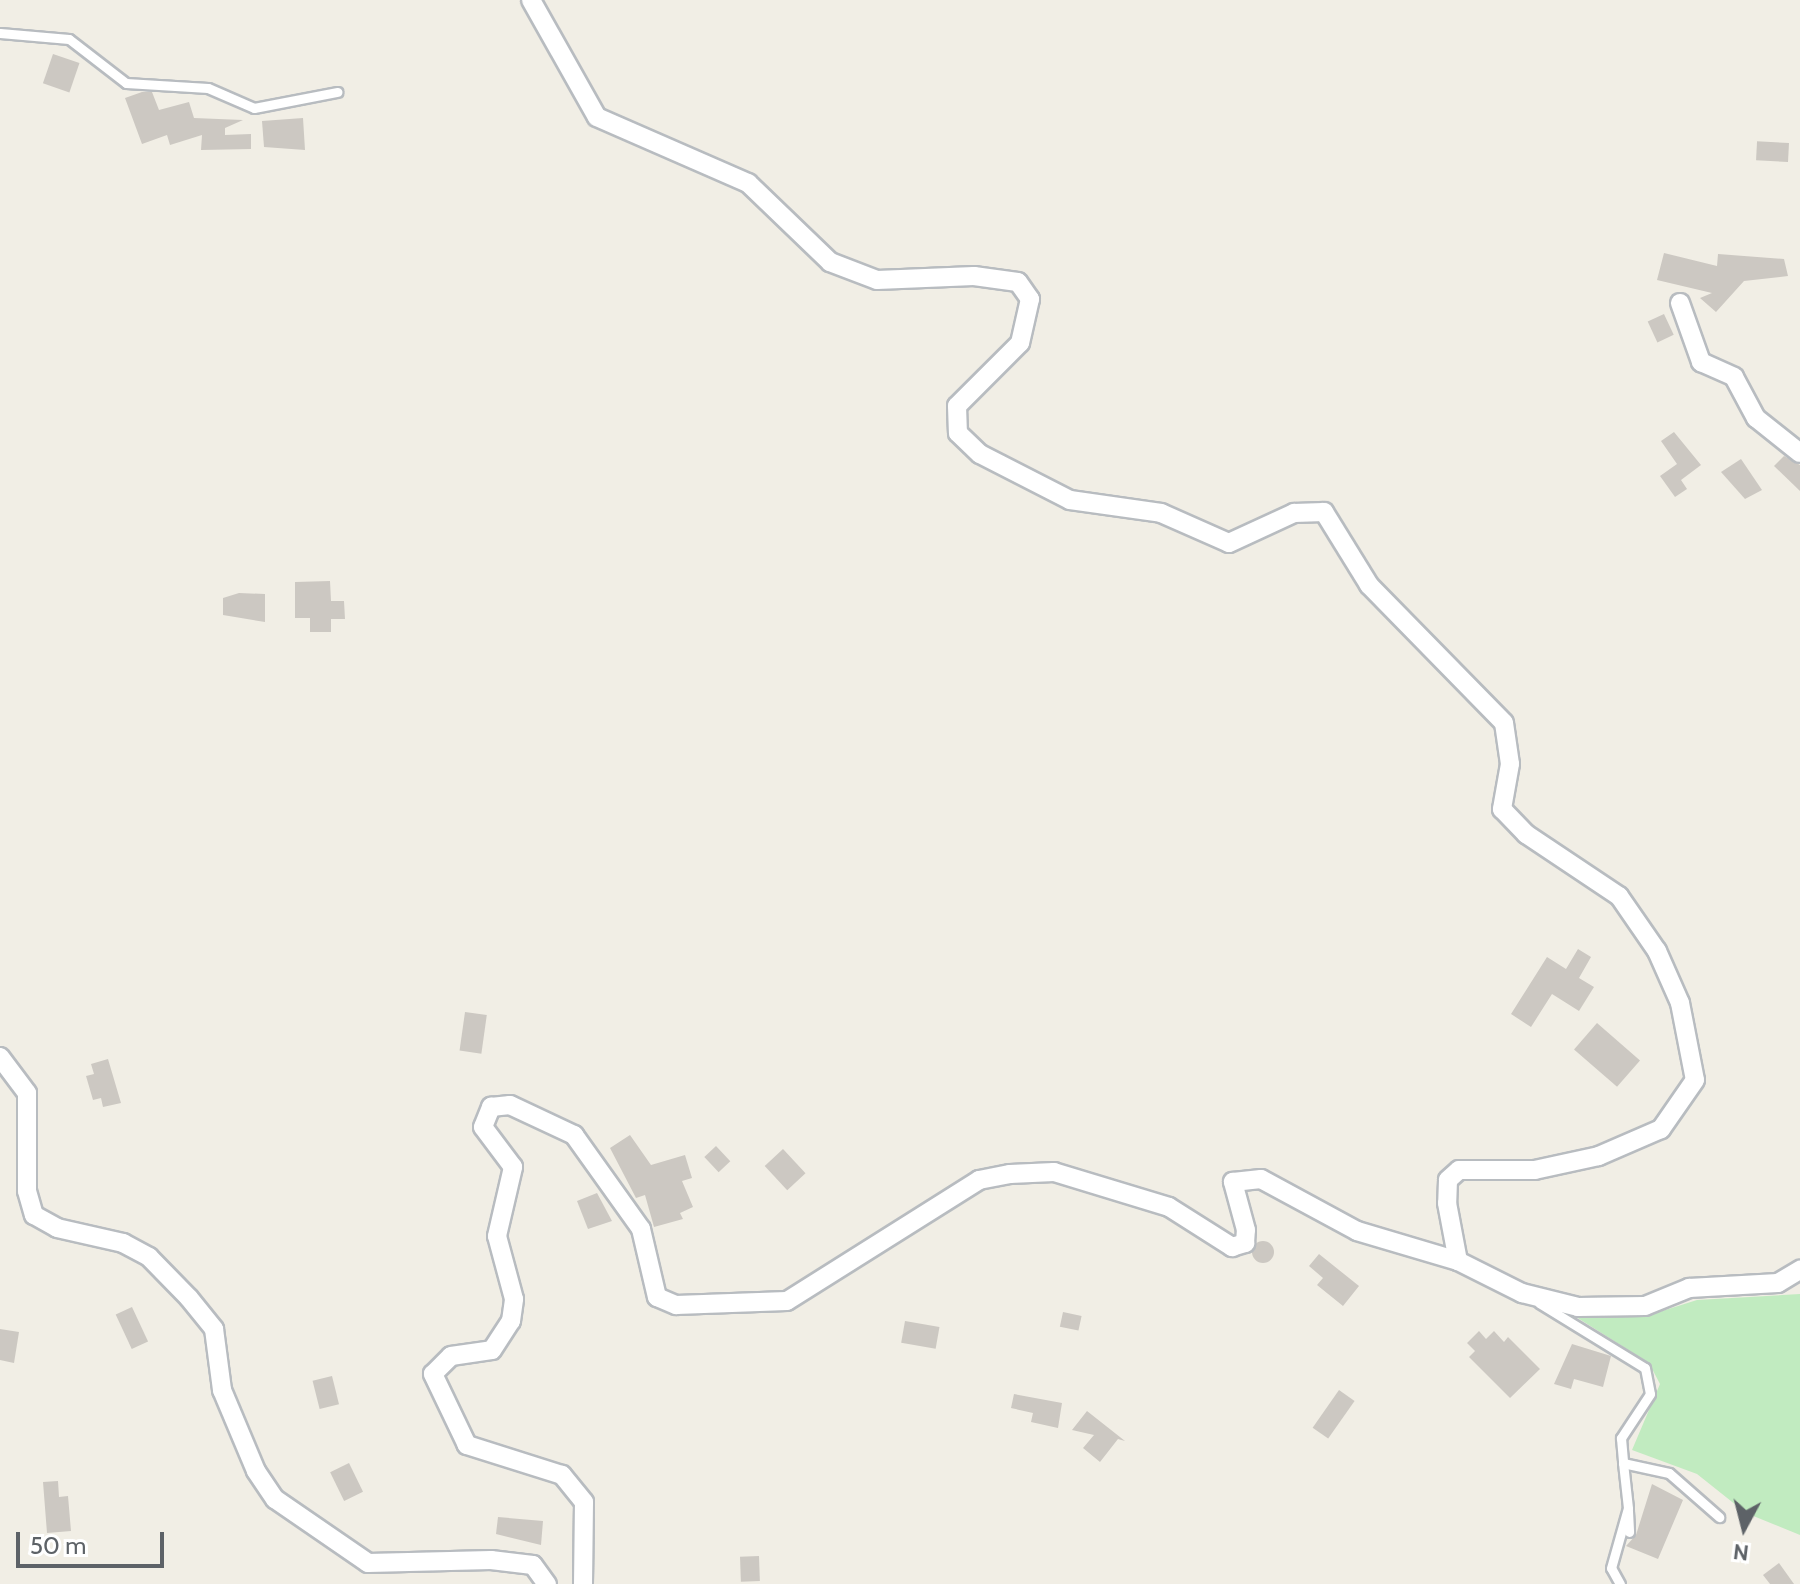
<!DOCTYPE html>
<style>
body{margin:0}
#map{position:relative;width:1800px;height:1584px;overflow:hidden;background:#f1eee5;font-family:Cabin,sans-serif}
div>[style]{position:absolute}
[style*='--x']{left:calc(var(--x)*1px);top:calc(var(--y)*1px);width:calc(var(--w)*1px);rotate:calc(var(--a)*1deg)}
.green>*{inset:0;background:#c1ebc0}
.building>*{inset:0;background:#ccc8c2;transform-origin:0 0}
.round{border-radius:50%}
.roads{filter:drop-shadow(2px 0 #b8bcc0) drop-shadow(-2px 0 #b8bcc0) drop-shadow(0 2px #b8bcc0) drop-shadow(0 -2px #b8bcc0)}
.service>*{height:9px;margin:-4.5px;padding:0 4.5px;transform-origin:4.5px;border-radius:4.5px;background:#fff}
.minor>*{height:18px;margin:-9px;padding:0 9px;transform-origin:9px;border-radius:9px;background:#fff}
span{translate:-50% -50%;white-space:nowrap;text-align:center;line-height:1.15;-webkit-text-stroke:8px #fff;paint-order:stroke}
.north{position:absolute;left:1704px;top:1488px;width:80px;height:80px;-webkit-text-stroke:6px #fff;paint-order:stroke;rotate:187deg;font-size:22px;font-weight:700;line-height:32px;text-align:center;color:#5d6267}
.north::after{content:'';display:block;margin:auto;width:28px;height:36px;background:#5d6267;clip-path:polygon(50% 0,100% 100%,50% 72%,0 100%)}
.scale{position:absolute;left:16px;top:1532px;width:148px;height:36px;box-sizing:border-box;border:4px solid #5d6267;border-top:0;padding-left:10px;font-size:24px;line-height:28px;white-space:nowrap;color:#5d6267;-webkit-text-stroke:6px #fff;paint-order:stroke}
</style>
<div id="map">
<div class="green">
<i style="clip-path:polygon(1800px 1294px,1800px 1535px,1746px 1513px,1697px 1474px,1632px 1450px,1660px 1384px,1649px 1363px,1565px 1310px,1659px 1312px,1697px 1300px)"></i>
</div>
<div class="building">
<i style="left:53px;top:54px;width:28px;height:31px;rotate:19deg"></i>
<i style="clip-path:polygon(142px 92px,152px 92px,159px 110px,189px 102px,194px 118px,243px 120px,225px 128px,225px 135px,251px 134px,251px 149px,201px 150px,202px 135px,170px 145px,167px 135px,142px 144px,125px 98px)"></i>
<i style="clip-path:polygon(303px 118px,305px 150px,264px 147px,262px 121px)"></i>
<i style="left:1789px;top:143px;width:19px;height:32px;rotate:93deg"></i>
<i style="clip-path:polygon(1664px 253px,1717px 266px,1718px 254px,1784px 259px,1788px 276px,1744px 281px,1716px 312px,1700px 298px,1712px 293px,1657px 280px)"></i>
<i style="left:1664px;top:314px;width:23px;height:18px;rotate:65deg"></i>
<i style="clip-path:polygon(1674px 432px,1701px 465px,1681px 480px,1687px 489px,1675px 497px,1660px 476px,1677px 464px,1661px 441px)"></i>
<i style="clip-path:polygon(1784px 456px,1800px 465px,1800px 491px,1774px 466px)"></i>
<i style="clip-path:polygon(1741px 459px,1762px 490px,1745px 499px,1721px 472px)"></i>
<i style="clip-path:polygon(330px 581px,331px 601px,344px 601px,345px 619px,331px 619px,331px 632px,310px 632px,310px 618px,295px 618px,295px 582px)"></i>
<i style="clip-path:polygon(239px 593px,265px 594px,265px 622px,223px 615px,223px 598px)"></i>
<i style="clip-path:polygon(1578px 949px,1591px 957px,1579px 978px,1594px 987px,1579px 1011px,1552px 994px,1531px 1027px,1511px 1014px,1547px 957px,1566px 969px)"></i>
<i style="left:465px;top:1012px;width:22px;height:39px;rotate:8deg"></i>
<i style="left:1597px;top:1023px;width:57px;height:35px;rotate:41deg"></i>
<i style="clip-path:polygon(108px 1059px,121px 1103px,103px 1107px,101px 1098px,93px 1100px,86px 1076px,94px 1074px,91px 1064px)"></i>
<i style="clip-path:polygon(630px 1135px,651px 1165px,685px 1155px,692px 1178px,682px 1181px,693px 1207px,680px 1213px,683px 1219px,654px 1227px,645px 1195px,636px 1198px,610px 1148px)"></i>
<i style="left:716px;top:1146px;width:21px;height:16px;rotate:47deg"></i>
<i style="left:783px;top:1149px;width:33px;height:25px;rotate:47deg"></i>
<i style="clip-path:polygon(597px 1193px,612px 1221px,588px 1229px,577px 1201px)"></i>
<i class="round" style="left:1252px;top:1241px;width:22px;height:22px"></i>
<i style="clip-path:polygon(1319px 1254px,1359px 1286px,1343px 1306px,1317px 1285px,1323px 1278px,1309px 1266px)"></i>
<i style="left:132px;top:1307px;width:38px;height:18px;rotate:65deg"></i>
<i style="left:1063px;top:1312px;width:19px;height:15px;rotate:12deg"></i>
<i style="left:905px;top:1321px;width:35px;height:22px;rotate:10deg"></i>
<i style="clip-path:polygon(0 1329px,19px 1332px,14px 1363px,0 1360px)"></i>
<i style="clip-path:polygon(1479px 1331px,1486px 1339px,1494px 1331px,1504px 1342px,1508px 1337px,1540px 1369px,1510px 1398px,1469px 1357px,1475px 1351px,1467px 1343px)"></i>
<i style="clip-path:polygon(1572px 1344px,1611px 1356px,1603px 1387px,1574px 1379px,1571px 1389px,1554px 1384px)"></i>
<i style="left:332px;top:1376px;width:29px;height:20px;rotate:76deg"></i>
<i style="left:1339px;top:1390px;width:19px;height:46px;rotate:35deg"></i>
<i style="clip-path:polygon(1014px 1394px,1062px 1403px,1058px 1428px,1031px 1422px,1033px 1413px,1011px 1408px)"></i>
<i style="clip-path:polygon(1087px 1411px,1125px 1441px,1118px 1439px,1100px 1462px,1083px 1448px,1094px 1435px,1072px 1430px)"></i>
<i style="left:349px;top:1463px;width:32px;height:21px;rotate:64deg"></i>
<i style="clip-path:polygon(58px 1481px,59px 1497px,68px 1496px,71px 1531px,47px 1533px,43px 1482px)"></i>
<i style="clip-path:polygon(1652px 1484px,1683px 1500px,1658px 1559px,1626px 1546px,1636px 1535px)"></i>
<i style="clip-path:polygon(498px 1517px,543px 1521px,541px 1545px,496px 1534px)"></i>
<i style="left:759px;top:1556px;width:25px;height:19px;rotate:88deg"></i>
<i style="clip-path:polygon(1779px 1563px,1794px 1584px,1770px 1584px,1763px 1575px)"></i>
</div>
<div class="roads">
<div class="service">
<i style="--x:0;--y:33;--w:69;--a:5"></i>
<i style="--x:69;--y:39;--w:72;--a:37.7"></i>
<i style="--x:126;--y:83;--w:82;--a:3.5"></i>
<i style="--x:208;--y:88;--w:50;--a:23.5"></i>
<i style="--x:254;--y:108;--w:85;--a:-10.9"></i>
<i style="--x:1539;--y:1303;--w:124;--a:31.5"></i>
<i style="--x:1645;--y:1368;--w:26;--a:79"></i>
<i style="--x:1650;--y:1394;--w:53;--a:123.4"></i>
<i style="--x:1621;--y:1438;--w:25;--a:85"></i>
<i style="--x:1623;--y:1463;--w:47;--a:12.3"></i>
<i style="--x:1669;--y:1473;--w:67;--a:41.3"></i>
<i style="--x:1628;--y:1511;--w:21;--a:87"></i>
<i style="--x:1620;--y:1584;--w:18;--a:-119"></i>
<i style="--x:1611;--y:1568;--w:62;--a:-74.2"></i>
<i style="--x:1628;--y:1508;--w:45;--a:-96.3"></i>
</div>
<div class="minor">
<i style="--x:531;--y:0;--w:134;--a:60.6"></i>
<i style="--x:597;--y:117;--w:165;--a:23.6"></i>
<i style="--x:748;--y:183;--w:114;--a:43.9"></i>
<i style="--x:830;--y:262;--w:50;--a:21"></i>
<i style="--x:877;--y:280;--w:97;--a:-2.4"></i>
<i style="--x:974;--y:276;--w:44;--a:7.8"></i>
<i style="--x:1018;--y:282;--w:21;--a:55"></i>
<i style="--x:1030;--y:299;--w:45;--a:102.8"></i>
<i style="--x:1020;--y:343;--w:89;--a:135"></i>
<i style="--x:957;--y:406;--w:27;--a:88"></i>
<i style="--x:958;--y:433;--w:30;--a:44"></i>
<i style="--x:980;--y:454;--w:101;--a:27.1"></i>
<i style="--x:1070;--y:500;--w:92;--a:8.1"></i>
<i style="--x:1161;--y:513;--w:74;--a:23.8"></i>
<i style="--x:1229;--y:543;--w:72;--a:-24.8"></i>
<i style="--x:1294;--y:513;--w:30;--a:-2"></i>
<i style="--x:1324;--y:512;--w:86;--a:58.3"></i>
<i style="--x:1369;--y:585;--w:193;--a:45.6"></i>
<i style="--x:1504;--y:723;--w:41;--a:81.7"></i>
<i style="--x:1510;--y:764;--w:46;--a:100.1"></i>
<i style="--x:1502;--y:809;--w:35;--a:46"></i>
<i style="--x:1526;--y:834;--w:112;--a:33.7"></i>
<i style="--x:1619;--y:896;--w:67;--a:55.4"></i>
<i style="--x:1657;--y:951;--w:57;--a:66.1"></i>
<i style="--x:1680;--y:1003;--w:78;--a:79"></i>
<i style="--x:1695;--y:1080;--w:60;--a:124.8"></i>
<i style="--x:1661;--y:1129;--w:68;--a:156.5"></i>
<i style="--x:1599;--y:1156;--w:66;--a:167.7"></i>
<i style="--x:1535;--y:1170;--w:76;--a:180"></i>
<i style="--x:1459;--y:1170;--w:15;--a:138"></i>
<i style="--x:1448;--y:1180;--w:23;--a:92"></i>
<i style="--x:1447;--y:1203;--w:59;--a:79.3"></i>
<i style="--x:1458;--y:1261;--w:72;--a:26.6"></i>
<i style="--x:1522;--y:1293;--w:58;--a:14"></i>
<i style="--x:1578;--y:1307;--w:67;--a:-0.9"></i>
<i style="--x:1645;--y:1306;--w:48;--a:-22.2"></i>
<i style="--x:1689;--y:1288;--w:89;--a:-3.2"></i>
<i style="--x:1778;--y:1283;--w:26;--a:-31"></i>
<i style="--x:1680;--y:303;--w:63;--a:70.4"></i>
<i style="--x:1701;--y:362;--w:36;--a:24"></i>
<i style="--x:1734;--y:377;--w:47;--a:61.8"></i>
<i style="--x:1756;--y:418;--w:56;--a:38.5"></i>
<i style="--x:0;--y:1057;--w:45;--a:53.1"></i>
<i style="--x:27;--y:1093;--w:98;--a:90"></i>
<i style="--x:27;--y:1191;--w:25;--a:74"></i>
<i style="--x:34;--y:1215;--w:26;--a:29"></i>
<i style="--x:57;--y:1228;--w:68;--a:12.8"></i>
<i style="--x:123;--y:1243;--w:30;--a:28"></i>
<i style="--x:149;--y:1257;--w:57;--a:45.7"></i>
<i style="--x:189;--y:1298;--w:40;--a:51"></i>
<i style="--x:214;--y:1329;--w:62;--a:82.5"></i>
<i style="--x:222;--y:1390;--w:88;--a:67.2"></i>
<i style="--x:256;--y:1471;--w:34;--a:56"></i>
<i style="--x:275;--y:1499;--w:113;--a:34.5"></i>
<i style="--x:368;--y:1563;--w:123;--a:-1.4"></i>
<i style="--x:491;--y:1560;--w:42;--a:6.8"></i>
<i style="--x:533;--y:1565;--w:24;--a:54"></i>
<i style="--x:583;--y:1584;--w:82;--a:-89.3"></i>
<i style="--x:584;--y:1502;--w:35;--a:-129"></i>
<i style="--x:562;--y:1475;--w:100;--a:-162.5"></i>
<i style="--x:467;--y:1445;--w:79;--a:-115.6"></i>
<i style="--x:433;--y:1374;--w:25;--a:-45"></i>
<i style="--x:451;--y:1356;--w:41;--a:-8.3"></i>
<i style="--x:492;--y:1350;--w:35;--a:-57"></i>
<i style="--x:511;--y:1321;--w:22;--a:-82"></i>
<i style="--x:514;--y:1299;--w:65;--a:-105.1"></i>
<i style="--x:497;--y:1236;--w:71;--a:-76.9"></i>
<i style="--x:513;--y:1167;--w:50;--a:-126.9"></i>
<i style="--x:483;--y:1127;--w:22;--a:-68"></i>
<i style="--x:491;--y:1107;--w:19;--a:-6"></i>
<i style="--x:510;--y:1105;--w:71;--a:25.1"></i>
<i style="--x:574;--y:1135;--w:115;--a:54.5"></i>
<i style="--x:641;--y:1229;--w:70;--a:76.8"></i>
<i style="--x:657;--y:1297;--w:21;--a:23"></i>
<i style="--x:676;--y:1305;--w:111;--a:-2.1"></i>
<i style="--x:787;--y:1301;--w:227;--a:-32.2"></i>
<i style="--x:979;--y:1180;--w:32;--a:-11"></i>
<i style="--x:1010;--y:1174;--w:44;--a:-2.6"></i>
<i style="--x:1054;--y:1172;--w:120;--a:16.9"></i>
<i style="--x:1169;--y:1207;--w:75;--a:32.4"></i>
<i style="--x:1232;--y:1247;--w:14;--a:-17"></i>
<i style="--x:1245;--y:1243;--w:13;--a:-86"></i>
<i style="--x:1246;--y:1230;--w:50;--a:-105.2"></i>
<i style="--x:1233;--y:1182;--w:28;--a:-6"></i>
<i style="--x:1261;--y:1179;--w:109;--a:28.4"></i>
<i style="--x:1357;--y:1231;--w:105;--a:16.5"></i>
</div>
</div>
<div class="north">N</div>
<div class="scale">50 m</div>
</div>
